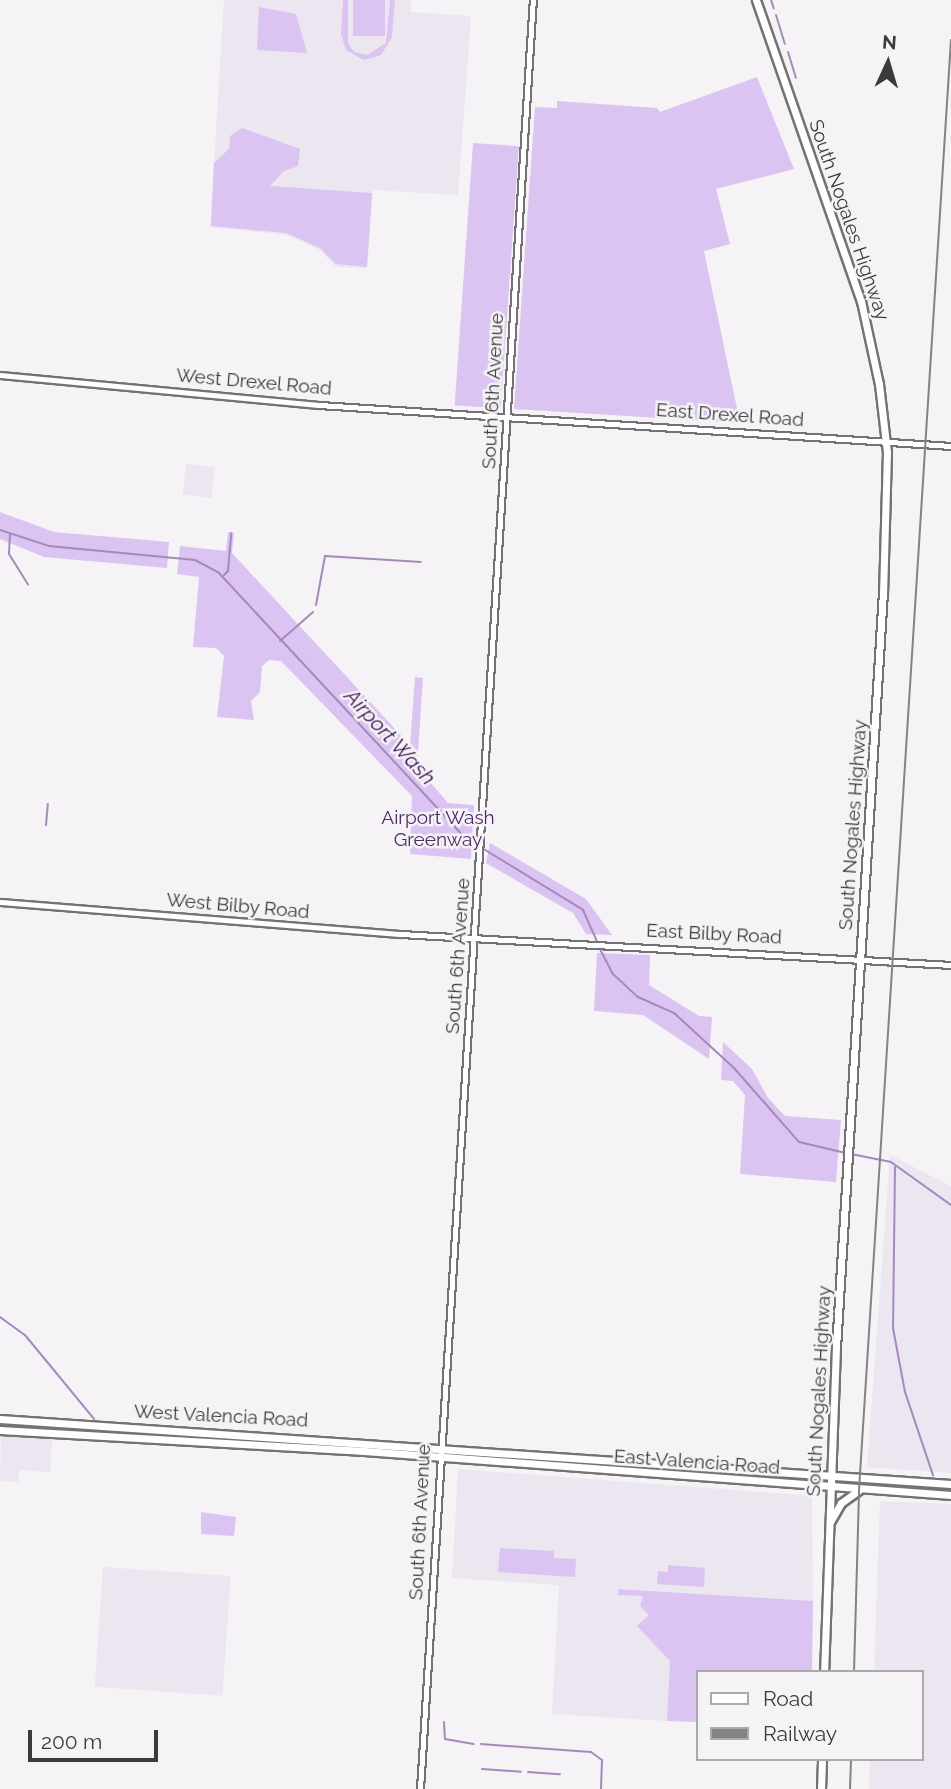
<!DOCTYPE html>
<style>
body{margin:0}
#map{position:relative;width:951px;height:1789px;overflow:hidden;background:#f5f3f6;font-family:Raleway,sans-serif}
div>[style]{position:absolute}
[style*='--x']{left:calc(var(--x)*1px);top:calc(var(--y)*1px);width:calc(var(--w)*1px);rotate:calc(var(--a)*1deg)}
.built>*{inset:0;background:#ebe6f0;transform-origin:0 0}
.green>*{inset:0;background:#dbc4f1;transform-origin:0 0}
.stream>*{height:2px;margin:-1px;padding:0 1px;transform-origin:1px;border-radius:1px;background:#a589bd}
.roads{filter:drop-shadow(2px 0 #747275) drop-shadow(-2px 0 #747275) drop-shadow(0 2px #747275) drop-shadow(0 -2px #747275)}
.minor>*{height:5px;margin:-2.5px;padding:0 2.5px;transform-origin:2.5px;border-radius:2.5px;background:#fff}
.major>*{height:7px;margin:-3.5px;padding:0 3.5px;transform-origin:3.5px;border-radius:3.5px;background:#fff}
.rail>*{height:2px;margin:-1px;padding:0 1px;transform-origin:1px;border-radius:1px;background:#838284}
span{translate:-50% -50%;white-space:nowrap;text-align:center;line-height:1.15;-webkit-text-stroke:5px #f5f3f6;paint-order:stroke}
.street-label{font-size:19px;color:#3b3b3c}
.park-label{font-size:19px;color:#4e2968}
.water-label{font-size:21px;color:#3c1655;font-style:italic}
.legend{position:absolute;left:696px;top:1670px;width:228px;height:91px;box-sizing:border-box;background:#f5f3f6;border:2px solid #aba9ac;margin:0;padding:9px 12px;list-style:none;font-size:21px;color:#3b3b3c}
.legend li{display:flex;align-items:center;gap:14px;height:35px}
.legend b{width:35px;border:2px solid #aba9ac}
.north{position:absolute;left:853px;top:28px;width:70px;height:70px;-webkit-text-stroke:5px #f5f3f6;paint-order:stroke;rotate:4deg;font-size:19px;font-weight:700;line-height:28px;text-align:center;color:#3b3b3c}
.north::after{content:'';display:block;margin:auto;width:24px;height:32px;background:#3b3b3c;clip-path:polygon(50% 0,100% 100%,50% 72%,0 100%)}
.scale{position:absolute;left:28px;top:1730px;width:130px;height:32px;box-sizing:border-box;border:4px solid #3b3b3c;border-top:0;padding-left:9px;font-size:21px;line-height:24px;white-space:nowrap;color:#3b3b3c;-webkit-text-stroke:5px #f5f3f6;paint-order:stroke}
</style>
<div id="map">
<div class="built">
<i style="clip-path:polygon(224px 0,411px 0,411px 12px,471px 16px,458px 195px,373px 190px,367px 268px,336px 267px,320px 250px,287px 235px,210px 227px)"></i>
<i style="left:186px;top:464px;width:29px;height:31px;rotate:6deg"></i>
<i style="clip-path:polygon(890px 1155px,951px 1186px,951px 1473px,867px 1467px)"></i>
<i style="clip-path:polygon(1px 1435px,52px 1438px,50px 1472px,19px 1470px,18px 1482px,0 1481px)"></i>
<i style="clip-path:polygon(458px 1469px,812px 1496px,813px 1601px,618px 1589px,618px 1595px,674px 1598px,667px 1721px,552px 1714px,559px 1585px,452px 1578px)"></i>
<i style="clip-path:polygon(880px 1501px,951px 1504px,951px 1789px,869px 1789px,870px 1759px,921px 1759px,921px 1672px,874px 1672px)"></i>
<i style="left:103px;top:1567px;width:128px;height:120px;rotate:4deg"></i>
</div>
<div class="green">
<i style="clip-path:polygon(343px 0,348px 0,348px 43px,354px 52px,367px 55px,386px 43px,390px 0,395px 0,392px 37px,381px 55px,364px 60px,346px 50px,341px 34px)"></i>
<i style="left:353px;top:0;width:32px;height:36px"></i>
<i style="clip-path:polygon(259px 7px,296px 14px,307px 53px,257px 50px)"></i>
<i style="clip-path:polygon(757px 77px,794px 169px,716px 189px,730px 244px,704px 251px,740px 423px,514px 409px,535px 107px,557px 108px,557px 101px,657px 108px,660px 112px)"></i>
<i style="clip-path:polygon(242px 128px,300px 149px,298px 166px,284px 171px,270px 186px,372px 193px,367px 267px,336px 264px,320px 248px,286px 233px,211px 226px,214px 163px,229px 149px,230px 136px)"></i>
<i style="left:473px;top:143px;width:46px;height:263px;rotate:4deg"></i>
<i style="clip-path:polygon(0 512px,54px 532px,169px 542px,167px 568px,44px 557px,0 539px)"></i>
<i style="clip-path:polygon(228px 532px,234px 533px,232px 553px,410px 745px,415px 677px,423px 678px,417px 767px,448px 803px,474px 805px,471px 859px,410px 854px,412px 796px,281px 661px,269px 660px,262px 666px,260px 692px,251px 701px,254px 720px,217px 717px,224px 656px,216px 648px,193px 647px,199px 577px,177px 574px,180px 546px,226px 551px)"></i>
<i style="clip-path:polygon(490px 843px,586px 899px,612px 935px,586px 934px,573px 913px,486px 863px)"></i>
<i style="clip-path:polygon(597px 953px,650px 955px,649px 985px,699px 1016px,712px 1017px,709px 1059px,643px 1015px,594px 1011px)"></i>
<i style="clip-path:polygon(723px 1042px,752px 1069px,768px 1098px,785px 1116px,841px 1120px,836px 1182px,740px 1174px,745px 1095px,733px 1081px,721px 1080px)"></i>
<i style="clip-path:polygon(201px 1512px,236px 1517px,234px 1536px,201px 1534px)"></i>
<i style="clip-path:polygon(500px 1548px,554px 1551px,554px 1558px,576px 1559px,575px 1577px,498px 1572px)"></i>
<i style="clip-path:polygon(668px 1565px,705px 1568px,704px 1587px,657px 1584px,658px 1571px,668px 1572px)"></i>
<i style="clip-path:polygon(618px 1589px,813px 1601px,812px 1672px,697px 1672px,697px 1722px,667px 1721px,670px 1661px,637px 1626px,649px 1615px,640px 1606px,643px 1596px,618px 1595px)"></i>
</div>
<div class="stream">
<i style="--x:771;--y:0;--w:9;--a:72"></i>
<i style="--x:776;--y:15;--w:30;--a:73"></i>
<i style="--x:788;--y:52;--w:27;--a:73"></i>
<i style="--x:0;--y:530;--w:52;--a:18.1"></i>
<i style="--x:49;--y:546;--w:147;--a:5.5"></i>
<i style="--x:195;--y:560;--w:26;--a:28"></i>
<i style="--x:218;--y:572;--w:360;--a:47.1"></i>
<i style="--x:463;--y:836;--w:17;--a:33"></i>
<i style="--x:10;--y:534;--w:20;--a:93"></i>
<i style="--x:9;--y:554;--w:36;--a:58"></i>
<i style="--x:224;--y:575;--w:6;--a:-45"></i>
<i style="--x:228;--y:571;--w:38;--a:-85"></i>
<i style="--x:316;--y:605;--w:50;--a:-79.6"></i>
<i style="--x:325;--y:556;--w:96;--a:3.6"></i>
<i style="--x:280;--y:641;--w:44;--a:-41.3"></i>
<i style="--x:46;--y:825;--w:21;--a:-85"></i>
<i style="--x:482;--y:848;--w:119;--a:31.5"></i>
<i style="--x:583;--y:910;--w:36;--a:66"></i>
<i style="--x:600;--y:949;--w:27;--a:63"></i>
<i style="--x:612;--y:973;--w:35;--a:43"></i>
<i style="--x:638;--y:997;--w:39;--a:24"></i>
<i style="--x:674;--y:1013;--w:81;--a:42.5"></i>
<i style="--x:734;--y:1068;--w:98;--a:48.7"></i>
<i style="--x:799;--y:1142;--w:48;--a:13.2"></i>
<i style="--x:851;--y:1154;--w:41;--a:11.3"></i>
<i style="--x:891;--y:1162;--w:74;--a:35.6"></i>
<i style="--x:895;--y:1167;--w:161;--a:90.7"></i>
<i style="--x:893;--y:1328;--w:65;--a:79.4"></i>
<i style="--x:905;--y:1392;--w:88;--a:71.4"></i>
<i style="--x:0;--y:1317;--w:31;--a:36"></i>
<i style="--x:25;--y:1335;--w:109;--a:50.6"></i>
<i style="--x:444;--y:1722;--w:17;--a:87"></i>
<i style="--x:445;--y:1739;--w:29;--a:10"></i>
<i style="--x:481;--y:1744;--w:110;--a:4.2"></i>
<i style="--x:591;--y:1752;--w:14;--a:36"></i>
<i style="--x:602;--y:1760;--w:29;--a:92"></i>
<i style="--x:482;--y:1769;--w:39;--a:4"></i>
<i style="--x:528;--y:1772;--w:32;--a:4"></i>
</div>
<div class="roads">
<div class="minor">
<i style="--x:0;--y:375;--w:320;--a:5.4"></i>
<i style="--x:319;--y:405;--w:633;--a:3.71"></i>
<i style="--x:0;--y:902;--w:401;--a:4.6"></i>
<i style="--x:400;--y:934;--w:552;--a:3.22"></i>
<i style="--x:420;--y:1789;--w:1793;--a:-86.39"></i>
</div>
<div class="major">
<i style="--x:756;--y:0;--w:319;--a:70.8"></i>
<i style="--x:861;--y:301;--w:85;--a:77.8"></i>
<i style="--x:879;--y:384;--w:68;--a:83.3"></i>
<i style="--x:887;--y:452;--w:140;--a:91.6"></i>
<i style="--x:883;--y:592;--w:756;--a:93.56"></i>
<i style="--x:836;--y:1347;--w:325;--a:92.1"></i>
<i style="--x:0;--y:1419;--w:953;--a:3.91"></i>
<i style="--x:0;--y:1430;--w:365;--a:3.3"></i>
<i style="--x:364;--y:1451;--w:589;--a:4.29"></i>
<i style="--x:830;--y:1522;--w:22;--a:-60"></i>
<i style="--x:841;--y:1503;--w:22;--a:-36"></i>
<i style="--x:821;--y:1789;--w:30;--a:-88"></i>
</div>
</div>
<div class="rail">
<i style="--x:854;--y:1672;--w:182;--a:-88.4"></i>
<i style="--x:859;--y:1490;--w:1453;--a:-86.37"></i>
<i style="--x:850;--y:1789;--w:30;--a:-88"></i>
</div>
<div class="street-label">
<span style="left:849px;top:220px;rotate:71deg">South Nogales Highway</span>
<span style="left:254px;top:382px;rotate:5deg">West Drexel Road</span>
<span style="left:493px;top:391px;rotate:-87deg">South 6th Avenue</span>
<span style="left:730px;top:415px;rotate:4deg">East Drexel Road</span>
<span style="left:853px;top:825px;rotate:-86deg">South Nogales Highway</span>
<span style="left:238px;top:906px;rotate:5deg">West Bilby Road</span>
<span style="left:714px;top:934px;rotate:3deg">East Bilby Road</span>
<span style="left:458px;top:956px;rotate:-86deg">South 6th Avenue</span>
<span style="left:819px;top:1391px;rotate:-87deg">South Nogales Highway</span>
<span style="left:221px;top:1416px;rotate:3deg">West Valencia Road</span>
<span style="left:697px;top:1462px;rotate:4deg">East Valencia Road</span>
<span style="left:420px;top:1522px;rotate:-87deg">South 6th Avenue</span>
</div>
<div class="park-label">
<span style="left:438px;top:829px">Airport Wash<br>Greenway</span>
</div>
<div class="water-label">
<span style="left:390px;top:737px;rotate:47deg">Airport Wash</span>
</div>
<ul class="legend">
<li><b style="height:9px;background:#fff"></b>Road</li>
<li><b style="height:9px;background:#838284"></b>Railway</li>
</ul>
<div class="north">N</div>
<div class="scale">200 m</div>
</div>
